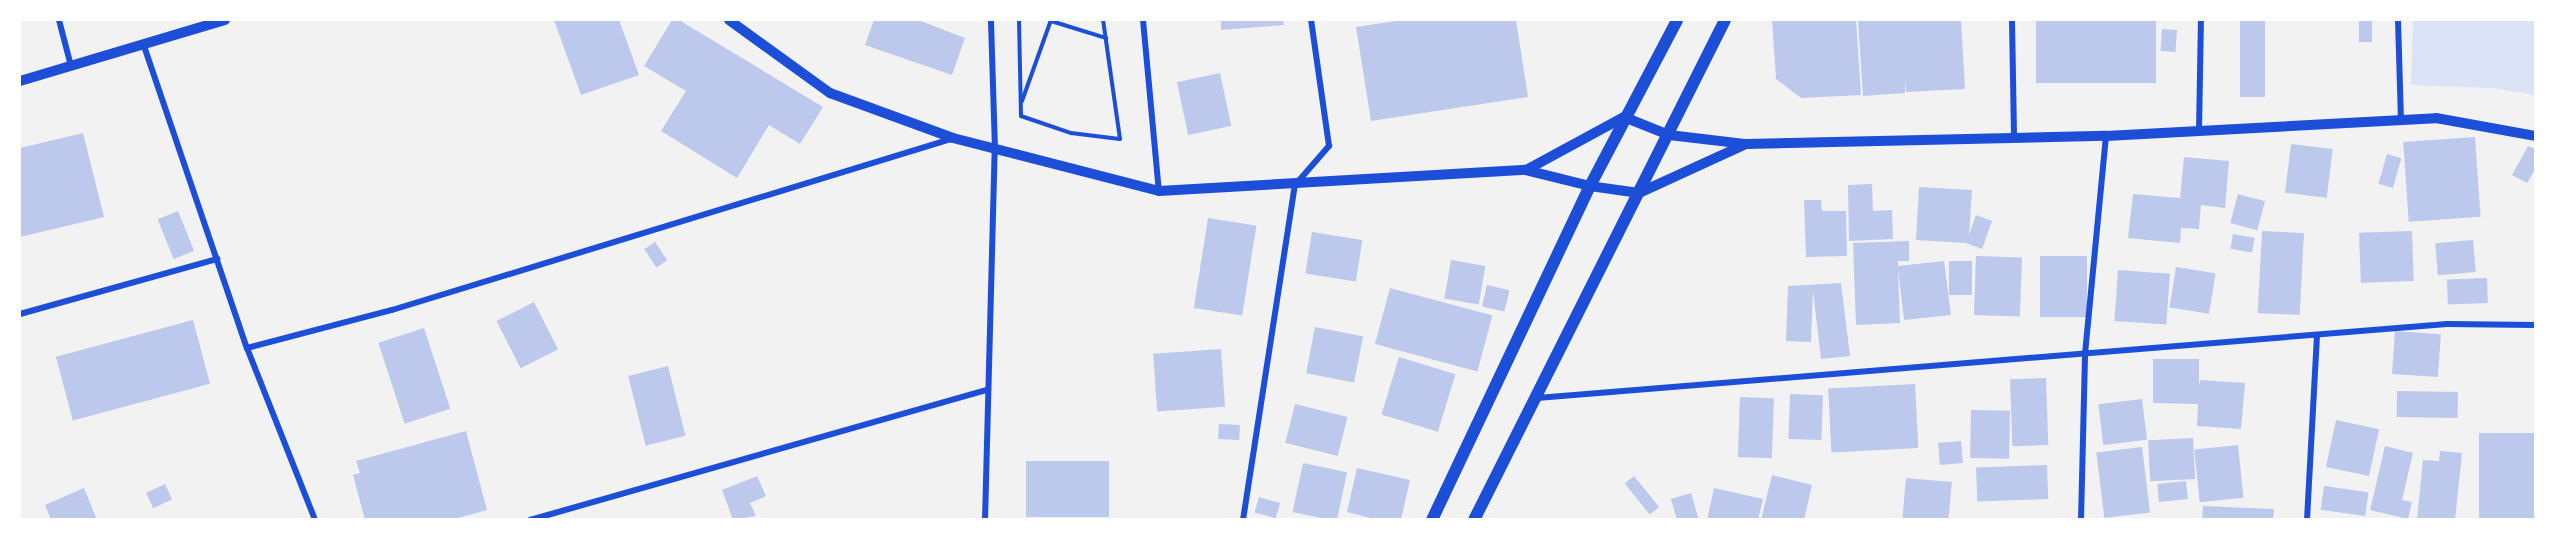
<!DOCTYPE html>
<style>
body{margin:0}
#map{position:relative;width:2555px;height:539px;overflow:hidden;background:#f2f2f2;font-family:"Fira Sans",sans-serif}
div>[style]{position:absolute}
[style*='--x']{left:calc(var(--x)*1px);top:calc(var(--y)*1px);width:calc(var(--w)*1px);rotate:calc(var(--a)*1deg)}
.green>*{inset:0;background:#dbe4f7}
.building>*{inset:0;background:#bdc9ec;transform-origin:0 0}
.path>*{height:4px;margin:-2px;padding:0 2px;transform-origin:2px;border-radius:2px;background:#1d4ed8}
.minor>*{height:6px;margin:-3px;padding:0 3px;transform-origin:3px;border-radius:3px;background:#1d4ed8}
.tertiary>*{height:10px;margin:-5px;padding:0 5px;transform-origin:5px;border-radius:5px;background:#1d4ed8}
.secondary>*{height:12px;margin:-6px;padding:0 6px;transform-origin:6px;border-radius:6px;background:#1d4ed8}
span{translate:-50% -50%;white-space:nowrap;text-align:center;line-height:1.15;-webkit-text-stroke:4.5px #fff;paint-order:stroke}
.frame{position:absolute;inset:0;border:21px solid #fff;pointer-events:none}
</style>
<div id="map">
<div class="green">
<i style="clip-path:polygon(2413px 20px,2535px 20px,2535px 95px,2492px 88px,2411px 85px)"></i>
</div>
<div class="building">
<i style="clip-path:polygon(554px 20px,619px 20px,639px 75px,581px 95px)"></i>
<i style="clip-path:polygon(672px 20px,679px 20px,823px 107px,800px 144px,769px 125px,737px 178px,661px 131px,686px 91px,644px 66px)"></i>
<i style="clip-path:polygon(874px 20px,918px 20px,965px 38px,952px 75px,865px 45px)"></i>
<i style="clip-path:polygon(1221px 20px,1283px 20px,1284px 25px,1221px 30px)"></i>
<i style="clip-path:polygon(1403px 20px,1516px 20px,1528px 97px,1371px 121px,1356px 27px)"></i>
<i style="clip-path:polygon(1772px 20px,1856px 20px,1861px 95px,1801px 98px,1776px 79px)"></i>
<i style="clip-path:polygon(1858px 20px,1961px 20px,1965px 89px,1906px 92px,1905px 78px,1905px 93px,1863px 96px)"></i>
<i style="left:2036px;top:20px;width:120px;height:63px"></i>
<i style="left:2240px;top:20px;width:25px;height:77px"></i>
<i style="left:2359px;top:20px;width:13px;height:22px"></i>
<i style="left:2162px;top:29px;width:15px;height:22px;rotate:4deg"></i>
<i style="left:1220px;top:73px;width:54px;height:44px;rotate:78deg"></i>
<i style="clip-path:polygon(83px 133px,104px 217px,20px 237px,20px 148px)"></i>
<i style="left:2475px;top:137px;width:80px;height:72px;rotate:86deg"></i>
<i style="left:2291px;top:144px;width:42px;height:49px;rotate:7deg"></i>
<i style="clip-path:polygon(2528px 146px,2536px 149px,2536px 168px,2527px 183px,2512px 175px)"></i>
<i style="left:2387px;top:154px;width:15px;height:31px;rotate:16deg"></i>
<i style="clip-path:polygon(2184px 157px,2229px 161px,2225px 208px,2201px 205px,2199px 229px,2181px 228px,2180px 243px,2128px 238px,2133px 194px,2180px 198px)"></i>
<i style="clip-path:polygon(1872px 184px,1873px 211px,1892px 210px,1893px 239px,1849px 241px,1848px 185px)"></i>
<i style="clip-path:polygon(1919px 187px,1972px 190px,1969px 235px,1976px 215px,1992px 221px,1982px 249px,1966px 243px,1916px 240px)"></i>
<i style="left:2238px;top:194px;width:28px;height:30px;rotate:15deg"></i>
<i style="clip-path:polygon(1804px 200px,1821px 200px,1822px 211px,1846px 211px,1847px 256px,1806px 257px)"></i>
<i style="left:178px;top:211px;width:43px;height:22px;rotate:68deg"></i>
<i style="left:1208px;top:218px;width:49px;height:91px;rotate:9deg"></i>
<i style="left:2262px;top:231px;width:42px;height:82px;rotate:3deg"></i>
<i style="left:2412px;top:231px;width:50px;height:53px;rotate:88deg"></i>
<i style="left:1312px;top:232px;width:51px;height:42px;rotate:9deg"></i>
<i style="left:2233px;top:234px;width:22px;height:15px;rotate:10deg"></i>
<i style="left:2473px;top:240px;width:32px;height:38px;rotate:85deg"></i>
<i style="clip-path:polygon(1909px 241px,1909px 261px,1898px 261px,1898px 266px,1944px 261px,1951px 315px,1904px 320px,1898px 269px,1900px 323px,1856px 325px,1853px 243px)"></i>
<i style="left:655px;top:242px;width:22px;height:13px;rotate:56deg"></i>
<i style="left:1976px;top:256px;width:46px;height:59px;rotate:2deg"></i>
<i style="left:2040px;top:256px;width:47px;height:61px"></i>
<i style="left:1451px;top:260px;width:35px;height:39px;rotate:10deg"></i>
<i style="left:1949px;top:261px;width:23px;height:34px"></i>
<i style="left:2176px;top:267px;width:40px;height:41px;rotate:9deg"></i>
<i style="left:2118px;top:270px;width:52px;height:51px;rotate:4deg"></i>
<i style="left:2487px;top:278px;width:25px;height:40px;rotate:88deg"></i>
<i style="clip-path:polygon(1841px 283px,1850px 356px,1821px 359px,1813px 291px,1811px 342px,1786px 341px,1788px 286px)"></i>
<i style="left:1487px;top:285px;width:23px;height:22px;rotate:13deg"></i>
<i style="left:1390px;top:288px;width:106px;height:58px;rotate:15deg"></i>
<i style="left:534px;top:302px;width:53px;height:42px;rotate:63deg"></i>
<i style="left:193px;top:320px;width:66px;height:142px;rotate:75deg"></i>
<i style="left:1315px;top:327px;width:49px;height:47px;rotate:11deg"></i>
<i style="left:424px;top:328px;width:85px;height:48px;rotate:72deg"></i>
<i style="left:2395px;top:331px;width:46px;height:43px;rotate:4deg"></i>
<i style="left:1221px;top:349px;width:58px;height:68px;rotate:86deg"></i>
<i style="left:1399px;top:357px;width:59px;height:60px;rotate:17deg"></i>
<i style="clip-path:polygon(2153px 359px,2199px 359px,2199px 387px,2200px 380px,2245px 383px,2241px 429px,2197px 426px,2198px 404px,2153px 403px)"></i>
<i style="left:668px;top:366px;width:72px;height:41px;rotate:76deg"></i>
<i style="left:2046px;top:378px;width:67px;height:36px;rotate:88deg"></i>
<i style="left:1915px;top:384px;width:64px;height:87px;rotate:87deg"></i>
<i style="left:2397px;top:391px;width:61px;height:26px;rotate:1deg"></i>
<i style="left:1790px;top:394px;width:33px;height:45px;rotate:2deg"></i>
<i style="left:1740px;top:397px;width:34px;height:60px;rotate:2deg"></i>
<i style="left:2142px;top:399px;width:41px;height:44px;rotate:83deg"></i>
<i style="left:1295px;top:404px;width:54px;height:40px;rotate:14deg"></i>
<i style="left:1971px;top:410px;width:39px;height:48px;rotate:1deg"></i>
<i style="left:2336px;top:420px;width:44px;height:48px;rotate:12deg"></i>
<i style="left:1219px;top:424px;width:21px;height:15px;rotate:3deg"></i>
<i style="clip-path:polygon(466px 431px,487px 510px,451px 520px,365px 520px,353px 475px,360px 473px,356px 461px)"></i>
<i style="left:2479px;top:433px;width:57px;height:86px"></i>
<i style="left:2193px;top:438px;width:41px;height:45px;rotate:87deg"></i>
<i style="left:1961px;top:441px;width:22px;height:23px;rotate:85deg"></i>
<i style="left:2238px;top:445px;width:53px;height:44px;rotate:84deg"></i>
<i style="clip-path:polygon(2385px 446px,2413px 453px,2402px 500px,2412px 502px,2408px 519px,2370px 510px)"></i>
<i style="left:2142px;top:447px;width:66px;height:46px;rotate:83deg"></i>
<i style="clip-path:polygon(2440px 451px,2462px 453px,2455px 520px,2417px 520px,2423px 460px,2439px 461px)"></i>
<i style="left:1109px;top:461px;width:56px;height:83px;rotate:90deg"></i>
<i style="left:1303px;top:463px;width:45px;height:50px;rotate:12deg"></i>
<i style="left:2047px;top:465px;width:34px;height:71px;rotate:88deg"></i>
<i style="clip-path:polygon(1357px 468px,1410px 480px,1401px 520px,1378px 520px,1347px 512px)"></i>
<i style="clip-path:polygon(1772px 475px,1812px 485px,1804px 520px,1761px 520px)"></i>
<i style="clip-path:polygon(757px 476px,766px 496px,750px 503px,756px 516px,733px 520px,722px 490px)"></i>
<i style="left:1634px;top:476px;width:40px;height:12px;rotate:51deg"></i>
<i style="left:1906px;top:478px;width:46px;height:42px;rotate:5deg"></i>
<i style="left:2186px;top:481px;width:18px;height:29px;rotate:84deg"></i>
<i style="left:165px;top:484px;width:17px;height:21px;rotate:65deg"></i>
<i style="left:2324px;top:486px;width:45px;height:24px;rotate:8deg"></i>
<i style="clip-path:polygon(84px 488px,97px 520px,51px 520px,45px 505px)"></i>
<i style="clip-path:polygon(1714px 488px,1763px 499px,1758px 520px,1707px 520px)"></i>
<i style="clip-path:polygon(1691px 493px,1699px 520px,1677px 520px,1671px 499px)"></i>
<i style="left:1259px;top:497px;width:22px;height:16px;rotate:16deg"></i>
<i style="clip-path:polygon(2203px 506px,2274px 509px,2273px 520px,2202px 520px)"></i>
</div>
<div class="path">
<i style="--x:1019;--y:20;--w:96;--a:88.8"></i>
<i style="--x:1021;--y:116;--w:53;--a:18.8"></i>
<i style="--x:1071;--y:133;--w:49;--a:7"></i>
<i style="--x:1120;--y:139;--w:120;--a:-98.1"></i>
<i style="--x:1051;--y:21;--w:58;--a:17.2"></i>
<i style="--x:1022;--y:101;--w:86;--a:-70.3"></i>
</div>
<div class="minor">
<i style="--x:59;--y:20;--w:48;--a:75.4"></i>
<i style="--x:1143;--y:20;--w:172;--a:84.7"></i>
<i style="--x:2012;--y:20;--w:118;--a:89"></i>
<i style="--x:2398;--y:20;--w:100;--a:88.3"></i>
<i style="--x:144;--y:46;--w:319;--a:71.2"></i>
<i style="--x:247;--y:348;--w:185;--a:68.4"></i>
<i style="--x:2199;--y:131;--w:111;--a:-89"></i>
<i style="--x:20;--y:314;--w:205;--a:-15.6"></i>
<i style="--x:247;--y:348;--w:150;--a:-14.7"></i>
<i style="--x:392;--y:310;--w:585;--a:-17.01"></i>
<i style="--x:1537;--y:398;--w:913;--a:-4.65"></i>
<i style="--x:2447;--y:324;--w:89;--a:0.6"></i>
<i style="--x:530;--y:520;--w:475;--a:-15.9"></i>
<i style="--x:985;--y:520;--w:371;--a:-88.5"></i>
<i style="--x:995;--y:149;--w:129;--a:-91.8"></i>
<i style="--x:1243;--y:520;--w:339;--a:-81.2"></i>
<i style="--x:1295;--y:185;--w:52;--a:-48.9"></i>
<i style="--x:1329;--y:146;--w:127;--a:-98.1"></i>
<i style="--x:2081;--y:520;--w:166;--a:-88.6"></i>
<i style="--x:2085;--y:354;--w:219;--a:-84.5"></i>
<i style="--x:2307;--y:520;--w:185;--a:-86.9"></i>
</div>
<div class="tertiary">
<i style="--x:729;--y:20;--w:125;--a:35.9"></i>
<i style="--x:830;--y:93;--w:131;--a:20.1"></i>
<i style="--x:953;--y:138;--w:213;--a:14.4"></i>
<i style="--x:1159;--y:191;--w:368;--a:-3.3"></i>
<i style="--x:20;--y:81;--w:214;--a:-16.6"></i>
<i style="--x:1624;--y:117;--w:48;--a:21.8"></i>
<i style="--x:1669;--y:135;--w:78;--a:6.7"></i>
<i style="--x:1746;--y:144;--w:118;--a:155.4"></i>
<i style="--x:1639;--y:193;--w:49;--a:-171.9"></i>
<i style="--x:1590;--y:186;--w:66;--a:-166"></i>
<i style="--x:1526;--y:170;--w:111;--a:-28.4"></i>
<i style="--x:1746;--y:144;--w:360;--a:-1.3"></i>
<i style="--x:2106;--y:136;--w:330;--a:-3.1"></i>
<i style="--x:2436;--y:118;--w:102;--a:10.2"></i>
</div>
<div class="secondary">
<i style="--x:1432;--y:520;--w:369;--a:-64.7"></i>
<i style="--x:1590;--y:186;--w:187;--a:-62.3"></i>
<i style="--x:1474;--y:520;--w:559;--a:-63.34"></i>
</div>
<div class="frame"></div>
</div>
